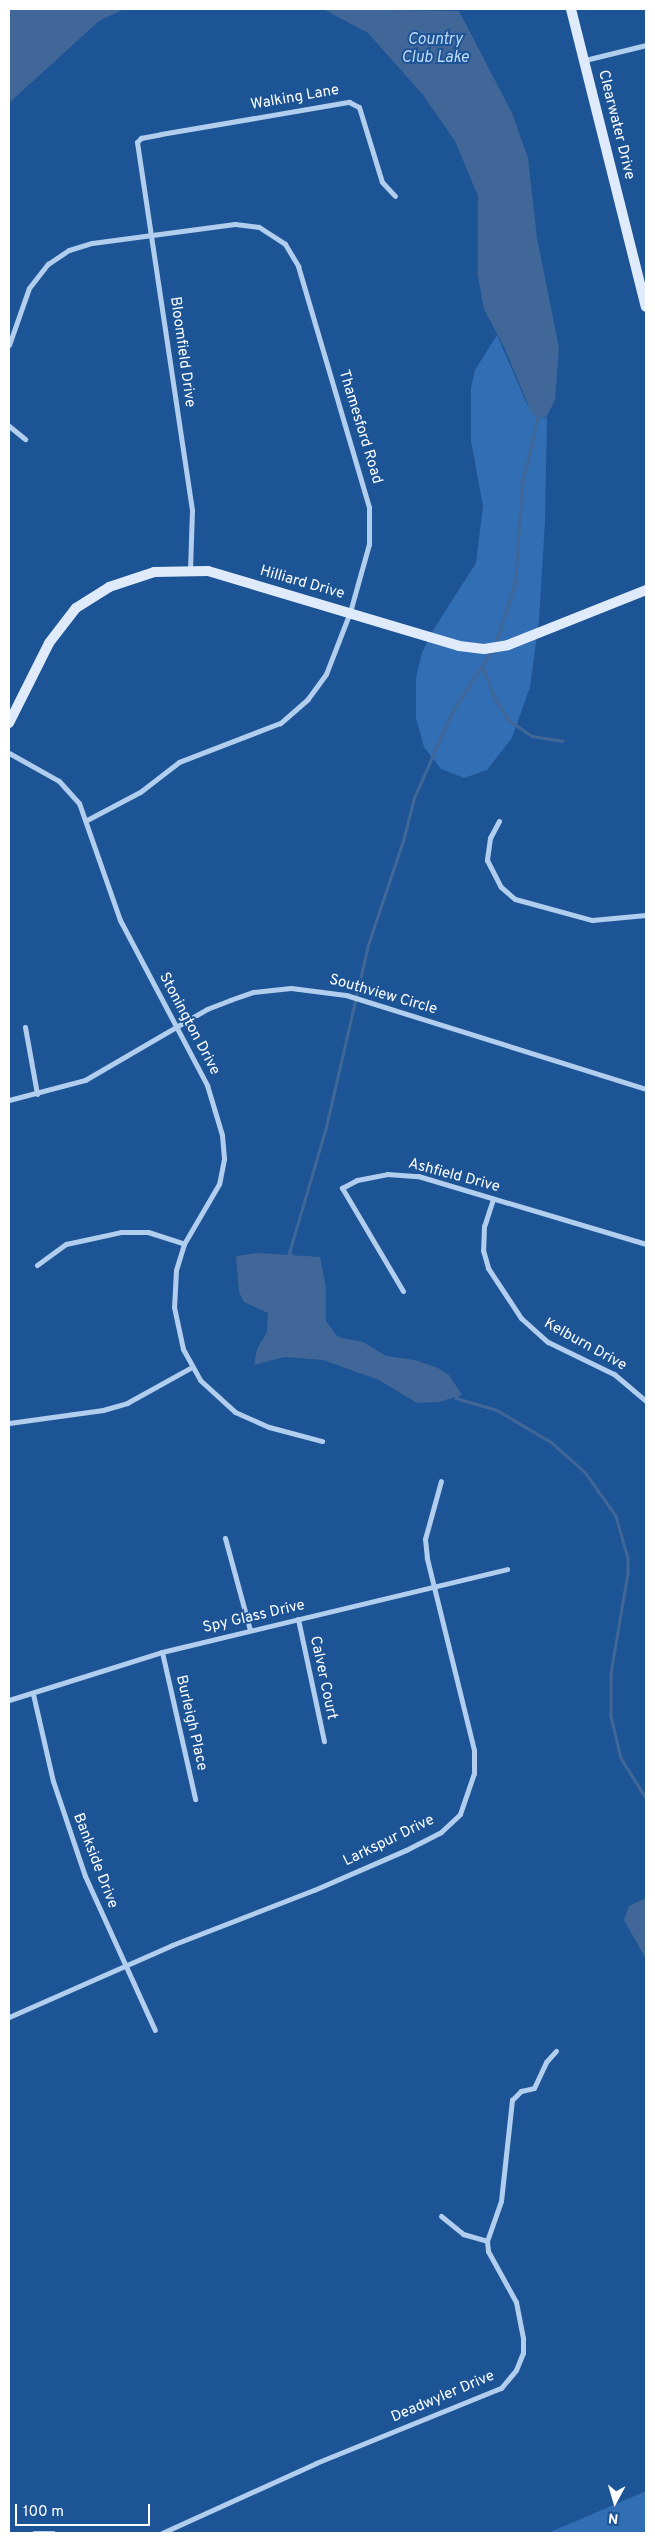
<!DOCTYPE html>
<style>
body{margin:0}
#map{position:relative;width:655px;height:2542px;overflow:hidden;background:#1d5496;font-family:Overpass,sans-serif}
div>[style]{position:absolute}
[style*='--x']{left:calc(var(--x)*1px);top:calc(var(--y)*1px);width:calc(var(--w)*1px);rotate:calc(var(--a)*1deg)}
.green>*{inset:0;background:#326eb4}
.water>*{inset:0;background:#406797}
.stream>*{height:2.5px;margin:-1.25px;padding:0 1.25px;transform-origin:1.25px;border-radius:1.25px;background:#406797}
.street>*{height:5px;margin:-2.5px;padding:0 2.5px;transform-origin:2.5px;border-radius:2.5px;background:#b2ceef}
.secondary>*{height:10px;margin:-5px;padding:0 5px;transform-origin:5px;border-radius:5px;background:#dfebfb}
span{translate:-50% -50%;white-space:nowrap;text-align:center;line-height:1.15;-webkit-text-stroke:4px #1d5496;paint-order:stroke}
.street-label{font-size:15px;color:#fff}
.water-label{font-size:16px;color:#bed8f6;font-style:italic}
.frame{position:absolute;inset:0;border:10px solid #fff;pointer-events:none}
.north{position:absolute;left:590px;top:2477px;width:50px;height:50px;-webkit-text-stroke:4px #1d5496;paint-order:stroke;rotate:186deg;font-size:14px;font-weight:700;line-height:20px;text-align:center;color:#fff}
.north::after{content:'';display:block;margin:auto;width:18px;height:22px;background:#fff;clip-path:polygon(50% 0,100% 100%,50% 72%,0 100%)}
.scale{position:absolute;left:15px;top:2504px;width:135px;height:22px;box-sizing:border-box;border:2px solid #fff;border-top:0;padding-left:6px;font-size:15px;line-height:18px;white-space:nowrap;color:#fff;-webkit-text-stroke:4px #1d5496;paint-order:stroke}
</style>
<div id="map">
<div class="green">
<i style="clip-path:polygon(497px 335px,527px 404px,544px 418px,547px 416px,545px 521px,539px 620px,530px 687px,512px 738px,487px 770px,464px 778px,441px 769px,424px 747px,416px 718px,416px 677px,422px 653px,432px 632px,476px 563px,483px 506px,471px 441px,471px 388px,475px 370px)"></i>
<i style="clip-path:polygon(646px 2491px,646px 2533px,548px 2533px)"></i>
</div>
<div class="water">
<i style="clip-path:polygon(9px 9px,124px 9px,99px 21px,9px 103px)"></i>
<i style="clip-path:polygon(323px 9px,459px 11px,512px 113px,528px 158px,537px 238px,559px 348px,555px 400px,547px 416px,540px 418px,532px 414px,504px 347px,484px 309px,478px 276px,478px 196px,455px 141px,423px 95px,368px 33px)"></i>
<i style="clip-path:polygon(258px 1253px,320px 1257px,326px 1288px,326px 1321px,338px 1337px,363px 1342px,386px 1356px,415px 1360px,438px 1368px,449px 1375px,462px 1395px,439px 1402px,417px 1403px,379px 1380px,323px 1360px,284px 1357px,254px 1365px,257px 1349px,267px 1332px,268px 1313px,244px 1302px,239px 1292px,236px 1256px)"></i>
<i style="clip-path:polygon(646px 1898px,646px 1959px,624px 1920px,629px 1906px)"></i>
</div>
<div class="stream">
<i style="--x:495;--y:645;--w:65;--a:-72.1"></i>
<i style="--x:515;--y:583;--w:99;--a:-86"></i>
<i style="--x:522;--y:484;--w:70;--a:-76.8"></i>
<i style="--x:483;--y:668;--w:32;--a:68"></i>
<i style="--x:495;--y:698;--w:26;--a:58"></i>
<i style="--x:509;--y:720;--w:28;--a:35"></i>
<i style="--x:532;--y:736;--w:31;--a:9"></i>
<i style="--x:291;--y:1255;--w:3;--a:-135"></i>
<i style="--x:289;--y:1253;--w:131;--a:-73.6"></i>
<i style="--x:326;--y:1127;--w:187;--a:-77"></i>
<i style="--x:368;--y:945;--w:110;--a:-71.4"></i>
<i style="--x:403;--y:841;--w:44;--a:-75.7"></i>
<i style="--x:414;--y:798;--w:92;--a:-66.2"></i>
<i style="--x:451;--y:714;--w:76;--a:-57.4"></i>
<i style="--x:457;--y:1395;--w:3;--a:108"></i>
<i style="--x:456;--y:1398;--w:43;--a:16.3"></i>
<i style="--x:497;--y:1410;--w:63;--a:30.7"></i>
<i style="--x:551;--y:1442;--w:45;--a:41.4"></i>
<i style="--x:585;--y:1472;--w:54;--a:54.8"></i>
<i style="--x:616;--y:1516;--w:44;--a:74.1"></i>
<i style="--x:628;--y:1558;--w:15;--a:90"></i>
<i style="--x:628;--y:1573;--w:102;--a:99.6"></i>
<i style="--x:611;--y:1674;--w:42;--a:90"></i>
<i style="--x:611;--y:1716;--w:43;--a:76.6"></i>
<i style="--x:621;--y:1758;--w:47;--a:58"></i>
</div>
<div class="street">
<i style="--x:585;--y:60;--w:63;--a:-13.8"></i>
<i style="--x:9;--y:345;--w:60;--a:-70.7"></i>
<i style="--x:29;--y:288;--w:31;--a:-52"></i>
<i style="--x:48;--y:264;--w:25;--a:-34"></i>
<i style="--x:69;--y:250;--w:24;--a:-17"></i>
<i style="--x:92;--y:243;--w:144;--a:-7.6"></i>
<i style="--x:235;--y:224;--w:24;--a:7"></i>
<i style="--x:259;--y:227;--w:31;--a:33"></i>
<i style="--x:285;--y:244;--w:26;--a:59"></i>
<i style="--x:298;--y:266;--w:251;--a:73.6"></i>
<i style="--x:369;--y:507;--w:37;--a:90"></i>
<i style="--x:369;--y:544;--w:71;--a:105.6"></i>
<i style="--x:350;--y:612;--w:66;--a:111.2"></i>
<i style="--x:326;--y:674;--w:31;--a:126"></i>
<i style="--x:308;--y:699;--w:37;--a:139"></i>
<i style="--x:280;--y:723;--w:108;--a:158.9"></i>
<i style="--x:179;--y:762;--w:49;--a:142.4"></i>
<i style="--x:140;--y:792;--w:60;--a:152.2"></i>
<i style="--x:9;--y:426;--w:21;--a:39"></i>
<i style="--x:190;--y:570;--w:60;--a:-88.1"></i>
<i style="--x:192;--y:510;--w:372;--a:-98.5"></i>
<i style="--x:137;--y:142;--w:6;--a:-45"></i>
<i style="--x:141;--y:138;--w:20;--a:-11"></i>
<i style="--x:161;--y:134;--w:191;--a:-9.7"></i>
<i style="--x:349;--y:102;--w:11;--a:27"></i>
<i style="--x:359;--y:107;--w:78;--a:73"></i>
<i style="--x:382;--y:182;--w:19;--a:47"></i>
<i style="--x:9;--y:753;--w:57;--a:29.2"></i>
<i style="--x:59;--y:781;--w:30;--a:48"></i>
<i style="--x:79;--y:803;--w:124;--a:70.7"></i>
<i style="--x:120;--y:920;--w:187;--a:62.2"></i>
<i style="--x:207;--y:1085;--w:52;--a:73.3"></i>
<i style="--x:222;--y:1135;--w:24;--a:85"></i>
<i style="--x:224;--y:1159;--w:25;--a:101"></i>
<i style="--x:219;--y:1184;--w:69;--a:120.3"></i>
<i style="--x:184;--y:1244;--w:27;--a:107"></i>
<i style="--x:176;--y:1270;--w:37;--a:93"></i>
<i style="--x:174;--y:1307;--w:43;--a:77.9"></i>
<i style="--x:183;--y:1349;--w:35;--a:61"></i>
<i style="--x:200;--y:1380;--w:47;--a:42.4"></i>
<i style="--x:235;--y:1412;--w:37;--a:24"></i>
<i style="--x:269;--y:1427;--w:55;--a:14.8"></i>
<i style="--x:499;--y:821;--w:19;--a:118"></i>
<i style="--x:490;--y:838;--w:22;--a:98"></i>
<i style="--x:487;--y:860;--w:30;--a:63"></i>
<i style="--x:501;--y:887;--w:18;--a:41"></i>
<i style="--x:515;--y:899;--w:80;--a:15.3"></i>
<i style="--x:592;--y:920;--w:54;--a:-5.3"></i>
<i style="--x:25;--y:1027;--w:68;--a:79.8"></i>
<i style="--x:9;--y:1100;--w:79;--a:-14.7"></i>
<i style="--x:85;--y:1080;--w:141;--a:-30.2"></i>
<i style="--x:207;--y:1009;--w:25;--a:-21"></i>
<i style="--x:230;--y:1000;--w:24;--a:-19"></i>
<i style="--x:253;--y:992;--w:38;--a:-6"></i>
<i style="--x:291;--y:988;--w:55;--a:7.3"></i>
<i style="--x:346;--y:995;--w:314;--a:17.4"></i>
<i style="--x:493;--y:1199;--w:28;--a:108"></i>
<i style="--x:484;--y:1226;--w:24;--a:92"></i>
<i style="--x:483;--y:1250;--w:19;--a:74"></i>
<i style="--x:488;--y:1268;--w:60;--a:56.6"></i>
<i style="--x:521;--y:1318;--w:36;--a:42"></i>
<i style="--x:548;--y:1342;--w:73;--a:25.9"></i>
<i style="--x:614;--y:1374;--w:42;--a:40.2"></i>
<i style="--x:37;--y:1265;--w:36;--a:-36"></i>
<i style="--x:66;--y:1244;--w:56;--a:-12.3"></i>
<i style="--x:121;--y:1232;--w:27;--a:0"></i>
<i style="--x:148;--y:1232;--w:38;--a:18"></i>
<i style="--x:403;--y:1291;--w:120;--a:-120.6"></i>
<i style="--x:342;--y:1188;--w:17;--a:-28"></i>
<i style="--x:357;--y:1180;--w:31;--a:-11"></i>
<i style="--x:387;--y:1174;--w:31;--a:4"></i>
<i style="--x:418;--y:1176;--w:238;--a:16.6"></i>
<i style="--x:9;--y:1423;--w:95;--a:-7.9"></i>
<i style="--x:103;--y:1410;--w:25;--a:-16"></i>
<i style="--x:127;--y:1403;--w:74;--a:-29"></i>
<i style="--x:225;--y:1538;--w:95;--a:74.8"></i>
<i style="--x:298;--y:1619;--w:125;--a:78"></i>
<i style="--x:162;--y:1652;--w:151;--a:77.3"></i>
<i style="--x:33;--y:1694;--w:89;--a:77.1"></i>
<i style="--x:53;--y:1781;--w:100;--a:71.4"></i>
<i style="--x:85;--y:1876;--w:169;--a:65.6"></i>
<i style="--x:9;--y:1700;--w:160;--a:-17.4"></i>
<i style="--x:162;--y:1652;--w:355;--a:-13.5"></i>
<i style="--x:9;--y:2017;--w:178;--a:-23.8"></i>
<i style="--x:172;--y:1945;--w:152;--a:-21.2"></i>
<i style="--x:314;--y:1890;--w:100;--a:-23.5"></i>
<i style="--x:406;--y:1850;--w:39;--a:-27"></i>
<i style="--x:441;--y:1832;--w:26;--a:-43"></i>
<i style="--x:460;--y:1814;--w:43;--a:-71.1"></i>
<i style="--x:474;--y:1773;--w:23;--a:-90"></i>
<i style="--x:474;--y:1750;--w:198;--a:-103.8"></i>
<i style="--x:427;--y:1558;--w:19;--a:-96"></i>
<i style="--x:425;--y:1539;--w:60;--a:-74.6"></i>
<i style="--x:441;--y:2216;--w:28;--a:39"></i>
<i style="--x:463;--y:2234;--w:25;--a:16"></i>
<i style="--x:34;--y:2533;--w:19;--a:0"></i>
<i style="--x:162;--y:2533;--w:169;--a:-24.4"></i>
<i style="--x:316;--y:2463;--w:200;--a:-22.1"></i>
<i style="--x:501;--y:2388;--w:23;--a:-50"></i>
<i style="--x:516;--y:2370;--w:18;--a:-68"></i>
<i style="--x:523;--y:2353;--w:15;--a:-90"></i>
<i style="--x:523;--y:2338;--w:37;--a:-101"></i>
<i style="--x:516;--y:2302;--w:58;--a:-118.8"></i>
<i style="--x:488;--y:2251;--w:10;--a:-96"></i>
<i style="--x:487;--y:2241;--w:42;--a:-70.7"></i>
<i style="--x:501;--y:2201;--w:102;--a:-83.8"></i>
<i style="--x:512;--y:2100;--w:13;--a:-45"></i>
<i style="--x:521;--y:2091;--w:13;--a:-13"></i>
<i style="--x:534;--y:2088;--w:29;--a:-65"></i>
<i style="--x:546;--y:2062;--w:15;--a:-48"></i>
</div>
<div class="secondary">
<i style="--x:571;--y:9;--w:307;--a:75.9"></i>
<i style="--x:9;--y:723;--w:89;--a:-63.4"></i>
<i style="--x:49;--y:643;--w:44;--a:-52.4"></i>
<i style="--x:76;--y:608;--w:39;--a:-32"></i>
<i style="--x:109;--y:587;--w:47;--a:-18.4"></i>
<i style="--x:154;--y:572;--w:54;--a:-1.1"></i>
<i style="--x:208;--y:571;--w:262;--a:16.6"></i>
<i style="--x:459;--y:646;--w:25;--a:7"></i>
<i style="--x:484;--y:649;--w:24;--a:-9"></i>
<i style="--x:508;--y:645;--w:149;--a:-21.7"></i>
</div>
<div class="street-label">
<span style="left:295px;top:98px;rotate:-10deg">Walking Lane</span>
<span style="left:616px;top:125px;rotate:76deg">Clearwater Drive</span>
<span style="left:182px;top:352px;rotate:82deg">Bloomfield Drive</span>
<span style="left:360px;top:427px;rotate:73deg">Thamesford Road</span>
<span style="left:302px;top:583px;rotate:16deg">Hilliard Drive</span>
<span style="left:383px;top:995px;rotate:16deg">Southview Circle</span>
<span style="left:189px;top:1024px;rotate:62deg">Stonington Drive</span>
<span style="left:454px;top:1176px;rotate:15deg">Ashfield Drive</span>
<span style="left:585px;top:1345px;rotate:29deg">Kelburn Drive</span>
<span style="left:254px;top:1617px;rotate:-13deg">Spy Glass Drive</span>
<span style="left:323px;top:1678px;rotate:78deg">Calver Court</span>
<span style="left:191px;top:1723px;rotate:77deg">Burleigh Place</span>
<span style="left:389px;top:1841px;rotate:-26deg">Larkspur Drive</span>
<span style="left:95px;top:1861px;rotate:69deg">Bankside Drive</span>
<span style="left:443px;top:2397px;rotate:-23deg">Deadwyler Drive</span>
</div>
<div class="water-label">
<span style="left:435px;top:49px">Country<br>Club Lake</span>
</div>
<div class="frame"></div>
<div class="north">N</div>
<div class="scale">100 m</div>
</div>
